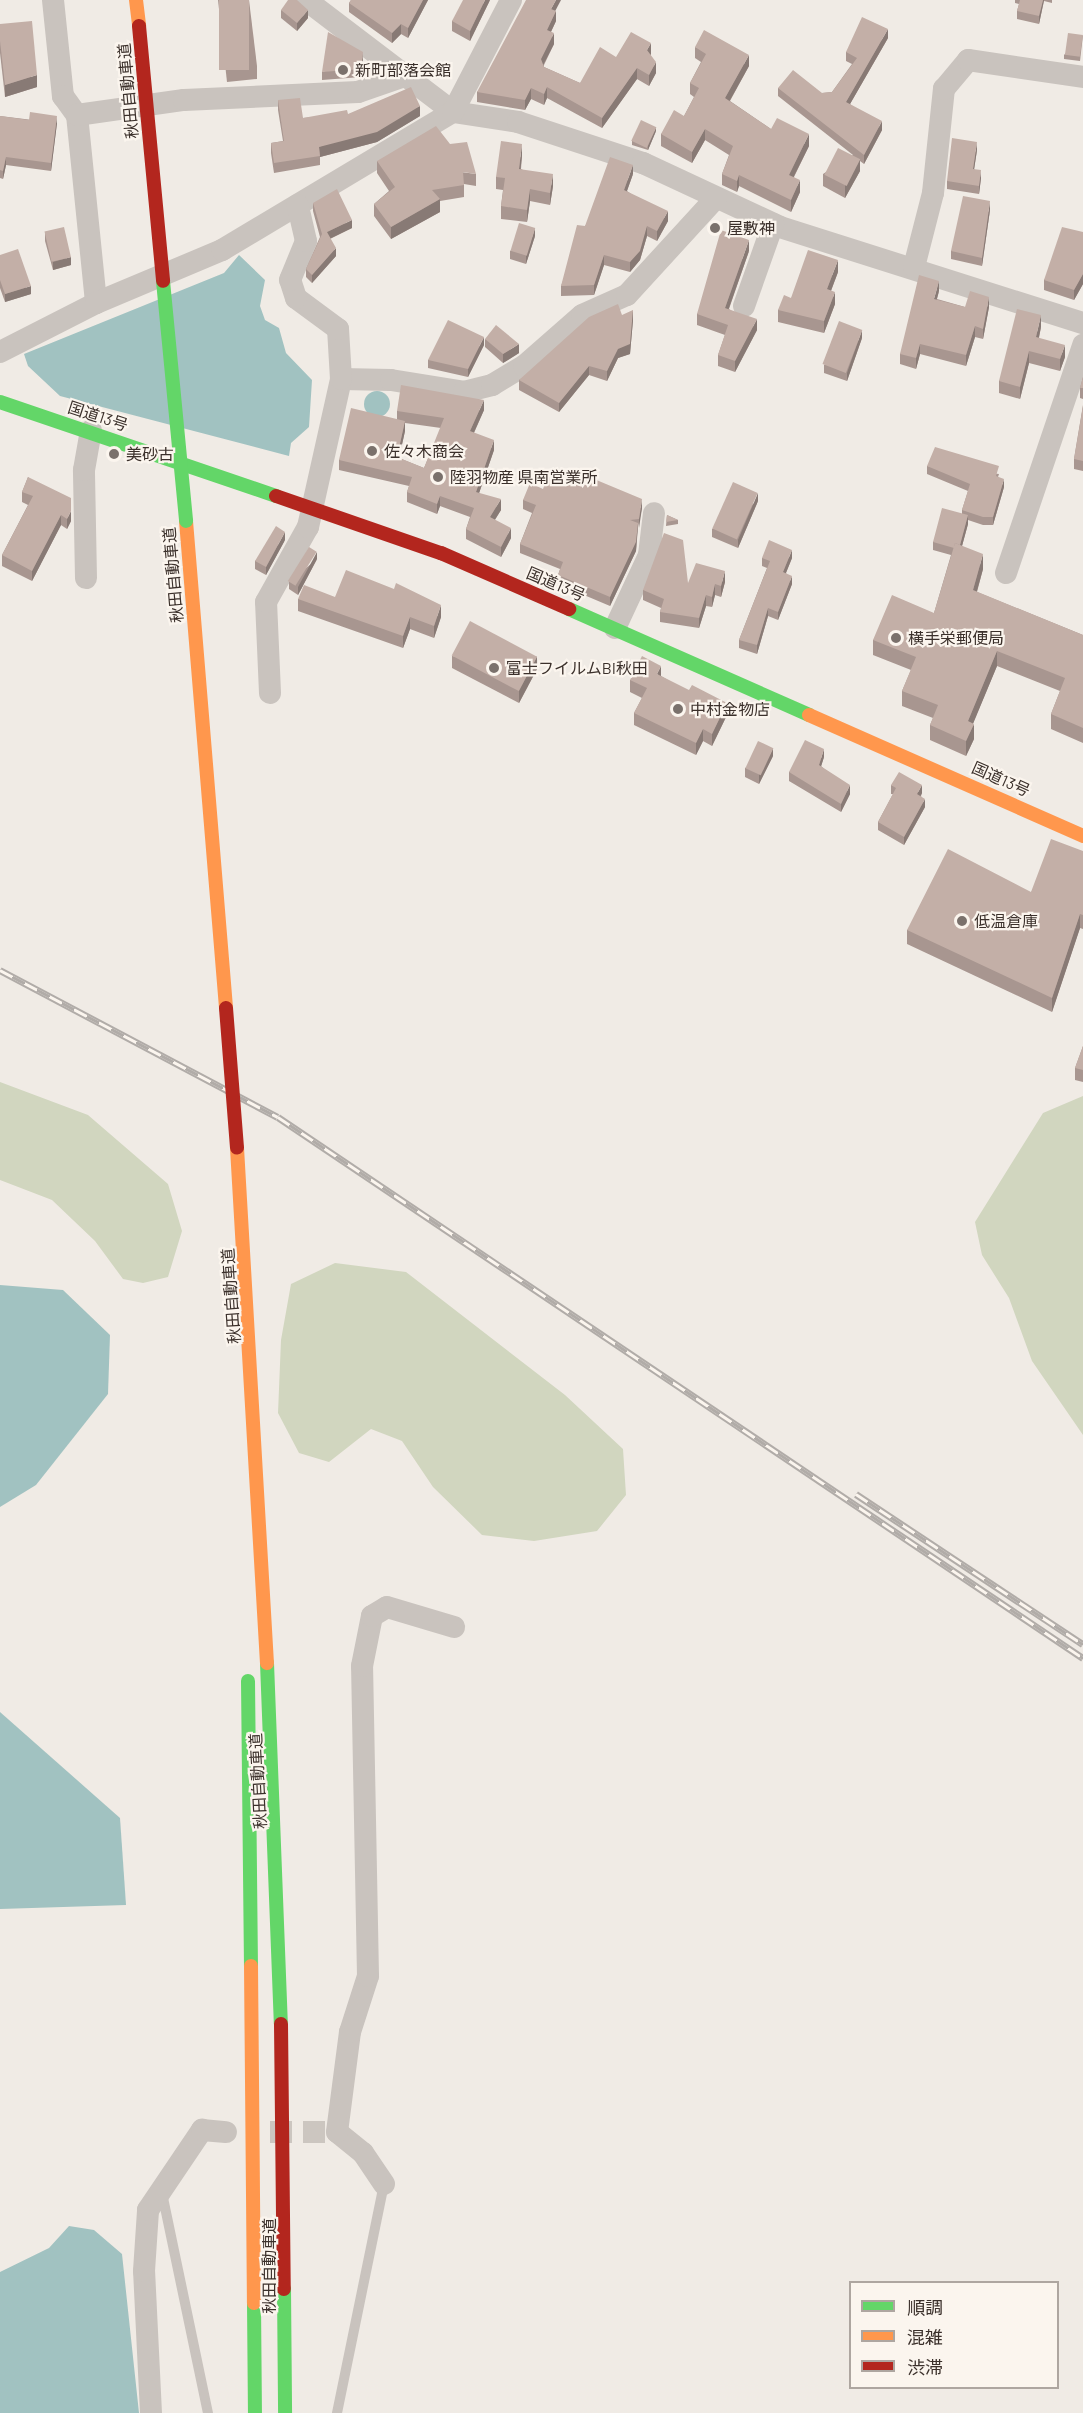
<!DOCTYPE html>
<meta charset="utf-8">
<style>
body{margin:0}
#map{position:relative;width:1083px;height:2413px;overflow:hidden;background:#f0ebe5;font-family:Barlow,"Noto Sans JP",sans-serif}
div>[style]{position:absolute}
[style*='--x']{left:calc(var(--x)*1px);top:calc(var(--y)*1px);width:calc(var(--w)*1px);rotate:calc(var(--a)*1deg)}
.green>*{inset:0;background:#d1d6bf}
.water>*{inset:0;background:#a1c2c1}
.round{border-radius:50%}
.street-tunnel>*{height:22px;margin-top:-11px;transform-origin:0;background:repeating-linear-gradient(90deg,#ccc6c0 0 22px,transparent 0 33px)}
.lane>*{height:10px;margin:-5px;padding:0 5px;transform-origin:5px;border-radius:5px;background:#c9c3be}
.street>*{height:22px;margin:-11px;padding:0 11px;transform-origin:11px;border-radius:11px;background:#c9c3be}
.fast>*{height:14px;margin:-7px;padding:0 7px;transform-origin:7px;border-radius:7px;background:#63d668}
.slow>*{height:14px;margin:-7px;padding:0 7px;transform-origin:7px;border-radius:7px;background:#ff974d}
.jam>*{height:14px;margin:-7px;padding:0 7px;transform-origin:7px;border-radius:7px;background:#b3261e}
.rail>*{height:7px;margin-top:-3.5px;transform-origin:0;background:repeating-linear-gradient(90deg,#fbf5ee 0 14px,#b1aca8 0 28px);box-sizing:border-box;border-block:2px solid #b1aca8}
.fast-bridge>*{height:14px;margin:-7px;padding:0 7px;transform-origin:7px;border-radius:7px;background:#63d668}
.jam-bridge>*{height:14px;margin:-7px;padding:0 7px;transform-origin:7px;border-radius:7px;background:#b3261e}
.wall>*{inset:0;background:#a89690}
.shaded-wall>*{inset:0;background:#887a75}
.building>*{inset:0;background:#c3afa7;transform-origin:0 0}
.dots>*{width:16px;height:16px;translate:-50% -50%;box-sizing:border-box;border:3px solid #fbf5ee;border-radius:50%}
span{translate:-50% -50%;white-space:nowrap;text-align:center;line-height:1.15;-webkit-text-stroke:4.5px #fbf5ee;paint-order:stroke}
.poi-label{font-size:16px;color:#3b302b}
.left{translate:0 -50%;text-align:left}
.street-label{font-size:16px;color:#3b302b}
.legend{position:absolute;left:849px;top:2281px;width:210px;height:108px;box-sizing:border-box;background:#fbf5ee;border:2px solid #aea6a0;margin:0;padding:8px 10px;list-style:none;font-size:18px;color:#3b302b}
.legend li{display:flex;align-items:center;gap:12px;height:30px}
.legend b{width:30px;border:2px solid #aea6a0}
</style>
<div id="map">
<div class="green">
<i style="clip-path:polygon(0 1082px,88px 1115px,168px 1184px,182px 1231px,168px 1277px,143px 1283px,123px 1279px,95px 1241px,52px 1200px,0 1180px)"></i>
<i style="clip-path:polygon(1083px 1096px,1083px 1435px,1032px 1361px,1009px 1298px,982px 1255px,975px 1222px,1043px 1113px)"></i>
<i style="clip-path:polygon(335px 1263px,406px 1272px,565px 1395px,623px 1449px,626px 1495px,597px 1531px,534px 1541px,482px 1535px,433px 1487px,402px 1441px,371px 1429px,329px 1462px,299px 1453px,278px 1413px,281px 1340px,291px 1284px)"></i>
</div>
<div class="water">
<i style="clip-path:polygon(239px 255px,265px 280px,260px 306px,265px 320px,279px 328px,286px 353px,312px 380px,309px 427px,291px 443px,289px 456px,60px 396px,28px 366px,24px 354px,224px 273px)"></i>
<i class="round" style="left:364px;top:391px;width:26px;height:26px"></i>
<i style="clip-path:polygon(0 1285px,63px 1290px,110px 1335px,108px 1394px,36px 1485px,0 1507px)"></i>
<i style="clip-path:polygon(0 1712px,120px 1818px,126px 1905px,0 1909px)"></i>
<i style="clip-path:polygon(69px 2226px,94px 2230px,122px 2254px,139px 2413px,0 2413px,0 2272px,49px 2248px)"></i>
</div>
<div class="street-tunnel">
<i style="--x:270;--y:2132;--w:67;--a:0"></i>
</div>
<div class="lane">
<i style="--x:162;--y:2193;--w:225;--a:78.2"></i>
<i style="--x:337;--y:2413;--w:234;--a:-78.4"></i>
</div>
<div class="street">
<i style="--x:53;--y:0;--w:97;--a:84.1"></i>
<i style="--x:63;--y:96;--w:24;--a:54"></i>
<i style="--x:77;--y:115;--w:189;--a:84.2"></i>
<i style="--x:306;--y:0;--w:185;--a:37.3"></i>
<i style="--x:453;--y:112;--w:66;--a:8.7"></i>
<i style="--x:518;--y:122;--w:132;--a:18.2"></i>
<i style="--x:643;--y:163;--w:151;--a:25"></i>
<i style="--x:780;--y:227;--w:318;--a:17.6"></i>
<i style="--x:77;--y:115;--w:108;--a:-8"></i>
<i style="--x:184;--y:100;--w:174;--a:-2.6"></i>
<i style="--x:358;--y:92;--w:52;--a:-19.1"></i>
<i style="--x:914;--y:267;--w:76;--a:-75.6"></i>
<i style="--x:933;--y:193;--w:105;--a:-84"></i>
<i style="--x:944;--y:89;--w:38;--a:-50"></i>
<i style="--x:968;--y:60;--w:116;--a:8.4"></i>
<i style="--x:744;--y:306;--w:87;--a:-70.5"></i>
<i style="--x:0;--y:352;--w:108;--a:-27"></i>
<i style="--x:96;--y:303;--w:137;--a:-22.8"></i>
<i style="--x:222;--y:250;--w:269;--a:-30.9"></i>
<i style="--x:453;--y:112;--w:126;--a:-62.6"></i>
<i style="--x:341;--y:379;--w:50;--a:1.1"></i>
<i style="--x:391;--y:380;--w:74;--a:9.3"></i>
<i style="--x:464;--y:392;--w:29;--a:-14"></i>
<i style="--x:492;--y:385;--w:37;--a:-31"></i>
<i style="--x:524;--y:366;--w:77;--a:-41.3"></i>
<i style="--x:582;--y:315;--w:49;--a:-24"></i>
<i style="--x:627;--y:295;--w:132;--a:-47.5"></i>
<i style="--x:1006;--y:573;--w:241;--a:-71.3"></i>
<i style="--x:86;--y:578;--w:108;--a:-91.1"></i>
<i style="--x:84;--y:470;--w:40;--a:-80"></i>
<i style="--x:615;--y:628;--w:81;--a:-65"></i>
<i style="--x:649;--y:555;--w:42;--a:-83.2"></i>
<i style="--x:270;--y:693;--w:91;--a:-92.5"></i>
<i style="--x:266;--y:602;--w:86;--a:-60.8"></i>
<i style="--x:308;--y:527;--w:152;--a:-77.4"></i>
<i style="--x:341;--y:379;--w:50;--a:-93.4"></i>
<i style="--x:338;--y:329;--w:52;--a:-143.6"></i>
<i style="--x:296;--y:298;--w:19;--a:-108"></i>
<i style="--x:290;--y:280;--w:42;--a:-67.7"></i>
<i style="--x:306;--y:241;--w:37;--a:-103"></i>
<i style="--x:384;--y:2184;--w:37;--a:-124"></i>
<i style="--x:363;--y:2153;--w:33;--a:-141"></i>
<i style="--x:337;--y:2132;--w:101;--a:-82.6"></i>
<i style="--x:350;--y:2032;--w:59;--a:-72.2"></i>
<i style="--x:368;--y:1976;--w:310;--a:-91.1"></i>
<i style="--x:362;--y:1666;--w:51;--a:-78.7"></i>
<i style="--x:372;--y:1616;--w:17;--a:-31"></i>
<i style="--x:387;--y:1607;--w:70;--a:16.6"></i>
<i style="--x:151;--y:2413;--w:142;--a:-92.8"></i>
<i style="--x:144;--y:2271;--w:61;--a:-86.2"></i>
<i style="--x:148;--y:2210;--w:97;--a:-56"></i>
<i style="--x:202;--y:2130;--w:24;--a:5"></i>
</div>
<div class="fast">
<i style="--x:0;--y:402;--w:292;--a:18.8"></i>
<i style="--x:569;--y:609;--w:262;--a:23.8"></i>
<i style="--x:267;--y:1663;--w:361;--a:87.8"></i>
<i style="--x:248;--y:1681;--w:285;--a:89.4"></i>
<i style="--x:284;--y:2289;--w:124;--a:89.5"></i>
<i style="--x:254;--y:2303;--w:110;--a:89.5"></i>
</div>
<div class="slow">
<i style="--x:136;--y:0;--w:26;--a:83"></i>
<i style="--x:186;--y:521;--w:489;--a:85.3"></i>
<i style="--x:809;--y:715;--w:300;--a:23.8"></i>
<i style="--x:237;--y:1148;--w:516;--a:86.67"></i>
<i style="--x:251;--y:1966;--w:337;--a:89.5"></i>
</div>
<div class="jam">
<i style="--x:276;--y:496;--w:175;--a:19.1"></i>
<i style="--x:441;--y:553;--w:140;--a:23.6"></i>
<i style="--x:281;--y:2024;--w:265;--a:89.4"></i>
</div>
<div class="rail">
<i style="--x:0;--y:970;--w:314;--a:27.9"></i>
<i style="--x:278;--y:1117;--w:970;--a:33.9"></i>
<i style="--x:856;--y:1494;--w:272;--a:33.5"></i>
</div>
<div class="fast-bridge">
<i style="--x:163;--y:281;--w:241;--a:84.5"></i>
</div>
<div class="jam-bridge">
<i style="--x:139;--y:26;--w:256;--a:84.6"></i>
<i style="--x:226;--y:1008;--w:140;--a:85.5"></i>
</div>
<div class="wall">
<i style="clip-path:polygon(218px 0,249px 0,257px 66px,257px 79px,227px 82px)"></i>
<i style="clip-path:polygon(351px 0,428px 0,408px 38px,401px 34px,392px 43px,349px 12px,349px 3px)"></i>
<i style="clip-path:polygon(490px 0,470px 41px,452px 31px,452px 21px)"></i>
<i style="clip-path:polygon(1015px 0,1052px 0,1052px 3px,1044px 1px,1039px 24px,1017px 19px,1017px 11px,1019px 4px,1015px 3px)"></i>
<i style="clip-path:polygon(281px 10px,308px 18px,297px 31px,281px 18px)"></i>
<i style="clip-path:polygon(556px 11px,556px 21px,551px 32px,554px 44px,544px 65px,544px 67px,580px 83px,616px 57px,651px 54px,650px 55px,656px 73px,649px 86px,637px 79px,602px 128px,547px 98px,544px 105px,531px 99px,525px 110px,477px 102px,477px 92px)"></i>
<i style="clip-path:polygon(0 24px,37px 87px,5px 97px,0 53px)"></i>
<i style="clip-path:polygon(1083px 35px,1080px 61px,1064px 59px,1064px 55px)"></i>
<i style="clip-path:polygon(888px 38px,850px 104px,882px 130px,864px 164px,860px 161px,860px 171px,845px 198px,823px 186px,823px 174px,853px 155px,778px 96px,778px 88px,822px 93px,832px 92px,852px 64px,846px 61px,846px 52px)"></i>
<i style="clip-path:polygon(695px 47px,749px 66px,730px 101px,771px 129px,809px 146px,794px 177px,800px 192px,791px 212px,739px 186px,737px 192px,722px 185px,722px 174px,729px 155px,705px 140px,692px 163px,661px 146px,661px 134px,684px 116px,694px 97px,690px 94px,690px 83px,701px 62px,695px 58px)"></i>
<i style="clip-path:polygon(363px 60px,361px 77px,322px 80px,322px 72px)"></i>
<i style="clip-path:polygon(278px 100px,303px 118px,348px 114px,420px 116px,377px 142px,320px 157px,320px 165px,274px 173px,271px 153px,271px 143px,283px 141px,278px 110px)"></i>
<i style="clip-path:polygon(0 116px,57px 123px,51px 171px,6px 165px,3px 179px,0 178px)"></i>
<i style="clip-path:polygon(656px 131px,648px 150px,632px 145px,632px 141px)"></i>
<i style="clip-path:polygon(977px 150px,974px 169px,981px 178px,979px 194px,947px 189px,947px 181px)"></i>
<i style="clip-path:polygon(522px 156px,521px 169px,553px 186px,550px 205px,530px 201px,527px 222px,501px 219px,501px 206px,503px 190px,496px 189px,496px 177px)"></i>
<i style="clip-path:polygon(377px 161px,476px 174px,476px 186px,464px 184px,464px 197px,440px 201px,440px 212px,391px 239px,374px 216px,374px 204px,389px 191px,377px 173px)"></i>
<i style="clip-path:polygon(633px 174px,627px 191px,668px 221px,657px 241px,647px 236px,640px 260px,630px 272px,604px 265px,594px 295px,561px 296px,561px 286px,585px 226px)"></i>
<i style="clip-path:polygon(313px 203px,352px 228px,330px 239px,336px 256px,312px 283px,306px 277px,306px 269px,320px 237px,313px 211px)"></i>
<i style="clip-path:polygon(990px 210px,982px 266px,951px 259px,951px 251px)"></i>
<i style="clip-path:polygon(45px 232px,71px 265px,53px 270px,45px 241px)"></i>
<i style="clip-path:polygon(1083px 232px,1083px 284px,1074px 300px,1044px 290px,1044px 280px)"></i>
<i style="clip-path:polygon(535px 236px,526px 264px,510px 259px,510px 251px)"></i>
<i style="clip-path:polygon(749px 251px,729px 309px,757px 330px,735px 372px,718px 366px,718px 355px,725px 335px,697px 325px,697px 314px)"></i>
<i style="clip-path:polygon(0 255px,31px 294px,5px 302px,0 288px)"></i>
<i style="clip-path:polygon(838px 272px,831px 291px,835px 304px,824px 333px,778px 322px,778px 310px,791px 298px)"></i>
<i style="clip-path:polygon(939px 291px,937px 299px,965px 307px,989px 307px,983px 339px,975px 337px,966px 366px,920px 354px,916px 369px,900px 364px,900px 354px)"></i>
<i style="clip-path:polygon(622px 315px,633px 320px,630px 354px,618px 358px,607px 381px,589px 375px,559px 412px,519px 390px,519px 380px)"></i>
<i style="clip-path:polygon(1041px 327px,1039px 338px,1065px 357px,1060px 371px,1029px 363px,1020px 399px,999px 393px,999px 381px)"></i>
<i style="clip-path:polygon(862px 338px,847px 381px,824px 373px,824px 365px)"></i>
<i style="clip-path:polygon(485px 339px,519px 353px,503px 363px,485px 347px)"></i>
<i style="clip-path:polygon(484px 345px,468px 377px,428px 368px,428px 360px)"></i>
<i style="clip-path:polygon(1083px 377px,1083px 399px,1080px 398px,1080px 388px)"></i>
<i style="clip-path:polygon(1083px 405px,1083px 471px,1074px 469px,1074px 459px)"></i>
<i style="clip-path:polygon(evenodd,484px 410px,474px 433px,494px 450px,479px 493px,501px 510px,495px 520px,511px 538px,501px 557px,466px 539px,466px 529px,470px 517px,440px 506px,437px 514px,407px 502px,407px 492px,409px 486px,339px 470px,339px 460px,397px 419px,397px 411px,484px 410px,405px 423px,441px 428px,424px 468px,399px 458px,405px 431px,405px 423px)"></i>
<i style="clip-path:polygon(927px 466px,999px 474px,998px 477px,1004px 487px,993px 525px,983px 525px,968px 520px,968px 524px,962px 546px,983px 569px,977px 592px,1083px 635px,1083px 743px,1051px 729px,1051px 714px,1060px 691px,997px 666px,973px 723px,974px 739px,966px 756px,930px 740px,930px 725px,933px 718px,902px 706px,902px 691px,911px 670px,873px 655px,873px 640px,934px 613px,951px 555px,933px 550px,933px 542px,962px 514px,962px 510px,968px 491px,927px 474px)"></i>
<i style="clip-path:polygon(28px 477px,71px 521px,67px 529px,61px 525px,32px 581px,2px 566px,2px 555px,28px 505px,22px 502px,22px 492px)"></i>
<i style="clip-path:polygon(543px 489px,642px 508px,638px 528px,636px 551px,610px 606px,558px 584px,558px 575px,560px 569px,520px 553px,520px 544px,532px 513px,523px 509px,523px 500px)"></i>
<i style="clip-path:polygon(758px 501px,738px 548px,712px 537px,712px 529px)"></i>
<i style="clip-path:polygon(667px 515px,678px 520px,678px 524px,666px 526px)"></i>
<i style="clip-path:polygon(285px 540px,266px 575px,255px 569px,255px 561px)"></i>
<i style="clip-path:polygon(762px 558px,792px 558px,786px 573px,792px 584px,778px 620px,768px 616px,757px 654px,739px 648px,739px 640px,767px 568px,762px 566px)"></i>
<i style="clip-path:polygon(317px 559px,298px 595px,289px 589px,289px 582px)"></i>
<i style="clip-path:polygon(725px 582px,721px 597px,715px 595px,712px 607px,706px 606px,699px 628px,660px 622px,660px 612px,661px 608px,643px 600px,643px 590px,688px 583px)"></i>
<i style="clip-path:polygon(335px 597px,441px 617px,434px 638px,410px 629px,403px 648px,298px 611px,298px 599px)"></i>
<i style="clip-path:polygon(452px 656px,537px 669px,519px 703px,452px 668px)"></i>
<i style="clip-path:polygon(661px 676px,727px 715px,712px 746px,703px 741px,696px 755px,634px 725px,634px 713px,642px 698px,630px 692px,630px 680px)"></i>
<i style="clip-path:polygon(773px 756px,759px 784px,745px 777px,745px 768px)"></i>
<i style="clip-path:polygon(824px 757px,821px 766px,850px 794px,841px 812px,789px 781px,789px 772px)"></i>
<i style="clip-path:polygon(891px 785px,922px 793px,921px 796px,925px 807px,904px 845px,878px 830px,878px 822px,893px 794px,891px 794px)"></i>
<i style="clip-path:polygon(1083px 851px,1083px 929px,1080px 928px,1052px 1012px,907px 944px,907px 930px,1031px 892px)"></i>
<i style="clip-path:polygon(1083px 1046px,1083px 1082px,1075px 1080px,1075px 1068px)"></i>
</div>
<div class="shaded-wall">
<i style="clip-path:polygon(423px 0,428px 0,408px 38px,408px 28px)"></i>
<i style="clip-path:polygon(485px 0,490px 0,470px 41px,470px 31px)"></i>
<i style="clip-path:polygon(556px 0,561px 0,551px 19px,551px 9px)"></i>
<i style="clip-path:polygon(1043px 0,1044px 0,1039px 24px,1039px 16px)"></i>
<i style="clip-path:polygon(308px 10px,308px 18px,297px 31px,297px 23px)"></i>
<i style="clip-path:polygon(556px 11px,556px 21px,547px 40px,547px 30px)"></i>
<i style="clip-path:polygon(401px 24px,401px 34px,392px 43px,392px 33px)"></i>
<i style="clip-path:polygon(888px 29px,888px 38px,846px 111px,846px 102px)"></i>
<i style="clip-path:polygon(554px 33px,554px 44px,541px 69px,541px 59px)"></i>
<i style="clip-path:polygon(651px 43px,651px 54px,647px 61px,647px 50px)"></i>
<i style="clip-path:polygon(363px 52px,363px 60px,361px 77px,361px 69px)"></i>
<i style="clip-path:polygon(749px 55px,749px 66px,725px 109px,725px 98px)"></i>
<i style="clip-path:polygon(656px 62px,656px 73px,649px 86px,649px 75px)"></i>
<i style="clip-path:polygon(637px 68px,637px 79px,602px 128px,602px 118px)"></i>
<i style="clip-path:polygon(37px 75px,37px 87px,5px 97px,5px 85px)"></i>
<i style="clip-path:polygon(547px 87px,547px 98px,544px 105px,544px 94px)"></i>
<i style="clip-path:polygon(531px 88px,531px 99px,525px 110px,525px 100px)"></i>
<i style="clip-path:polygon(420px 106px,420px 116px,377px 142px,320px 157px,319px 147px)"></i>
<i style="clip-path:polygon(57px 116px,57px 123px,51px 171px,51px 163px)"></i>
<i style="clip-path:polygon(882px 121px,882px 130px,864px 164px,864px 155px)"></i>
<i style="clip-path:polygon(656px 127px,656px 131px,648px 150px,648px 146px)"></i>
<i style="clip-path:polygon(705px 129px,705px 140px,692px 163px,692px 152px)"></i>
<i style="clip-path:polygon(809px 134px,809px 146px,789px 186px,789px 175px)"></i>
<i style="clip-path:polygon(977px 142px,977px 150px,973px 177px,973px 169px)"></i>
<i style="clip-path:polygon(522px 144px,522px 156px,519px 181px,519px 169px)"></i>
<i style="clip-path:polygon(6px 157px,6px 165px,3px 179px,3px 171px)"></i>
<i style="clip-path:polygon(860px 159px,860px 171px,845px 198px,845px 186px)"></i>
<i style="clip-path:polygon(633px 165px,633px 174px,624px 199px,624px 190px)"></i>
<i style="clip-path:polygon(981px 170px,981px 178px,979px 194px,979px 186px)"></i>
<i style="clip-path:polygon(553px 174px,553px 186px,550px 205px,550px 193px)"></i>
<i style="clip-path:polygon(739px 175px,739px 186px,737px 192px,737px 181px)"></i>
<i style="clip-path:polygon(800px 180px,800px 192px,791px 212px,791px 200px)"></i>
<i style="clip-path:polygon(530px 189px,530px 201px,527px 222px,527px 210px)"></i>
<i style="clip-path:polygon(440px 199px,440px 212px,391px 239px,391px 227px)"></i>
<i style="clip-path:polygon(990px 201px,990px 210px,982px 266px,982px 258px)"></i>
<i style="clip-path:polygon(668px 211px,668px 221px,657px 241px,657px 231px)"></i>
<i style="clip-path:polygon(352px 220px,352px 228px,327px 240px,327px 232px)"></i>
<i style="clip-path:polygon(647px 226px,647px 236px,640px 260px,630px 272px,630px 262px)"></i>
<i style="clip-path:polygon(535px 228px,535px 236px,526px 264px,526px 256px)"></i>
<i style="clip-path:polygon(749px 240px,749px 251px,725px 319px,725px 308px)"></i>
<i style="clip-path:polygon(336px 248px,336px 256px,312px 283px,312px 275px)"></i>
<i style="clip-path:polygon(604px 255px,604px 265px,594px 295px,594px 285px)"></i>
<i style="clip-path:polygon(71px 257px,71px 265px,53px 270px,53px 262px)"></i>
<i style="clip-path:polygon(838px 260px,838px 272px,827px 301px,827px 289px)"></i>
<i style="clip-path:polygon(1083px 274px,1083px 284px,1074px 300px,1074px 290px)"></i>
<i style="clip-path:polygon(939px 281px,939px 291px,934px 309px,934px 299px)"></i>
<i style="clip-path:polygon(31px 286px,31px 294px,5px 302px,5px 294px)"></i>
<i style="clip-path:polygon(835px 292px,835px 304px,824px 333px,824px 321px)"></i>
<i style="clip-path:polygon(989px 297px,989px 307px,983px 339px,983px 329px)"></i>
<i style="clip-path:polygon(633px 310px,633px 320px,630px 354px,618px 358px,607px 381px,607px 371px)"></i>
<i style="clip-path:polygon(1041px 315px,1041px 327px,1036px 350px,1036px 337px)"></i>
<i style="clip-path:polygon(757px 319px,757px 330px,735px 372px,735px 361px)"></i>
<i style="clip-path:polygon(975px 326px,975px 337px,966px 366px,966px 355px)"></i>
<i style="clip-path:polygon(862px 330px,862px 338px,847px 381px,847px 373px)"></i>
<i style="clip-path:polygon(484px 337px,484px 345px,468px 377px,468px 369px)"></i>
<i style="clip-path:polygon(519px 344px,519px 353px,503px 363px,503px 354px)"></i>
<i style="clip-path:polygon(920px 344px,920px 354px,916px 369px,916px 358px)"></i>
<i style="clip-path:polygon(1065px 345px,1065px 357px,1060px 371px,1060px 359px)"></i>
<i style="clip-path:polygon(1029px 351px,1029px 363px,1020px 399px,1020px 387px)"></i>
<i style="clip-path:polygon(589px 366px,589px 375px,559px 412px,559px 403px)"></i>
<i style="clip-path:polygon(484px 400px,484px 410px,470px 441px,470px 431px)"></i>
<i style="clip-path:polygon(405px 421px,405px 431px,397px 467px,397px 457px)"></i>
<i style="clip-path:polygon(494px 440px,494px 450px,476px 502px,476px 492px)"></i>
<i style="clip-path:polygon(1004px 479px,1004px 487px,993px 525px,993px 517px)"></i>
<i style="clip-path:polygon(758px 493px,758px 501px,738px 548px,738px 540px)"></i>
<i style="clip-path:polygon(440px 496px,440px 506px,437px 514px,437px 504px)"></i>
<i style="clip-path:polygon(501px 499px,501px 510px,490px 527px,490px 517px)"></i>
<i style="clip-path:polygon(642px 499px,642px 508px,639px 528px,639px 519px)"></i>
<i style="clip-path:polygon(71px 511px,71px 521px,67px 529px,67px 519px)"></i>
<i style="clip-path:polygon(61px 515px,61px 525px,32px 581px,32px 571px)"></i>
<i style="clip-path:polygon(968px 515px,968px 524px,959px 557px,959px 549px)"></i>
<i style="clip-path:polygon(638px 523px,636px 551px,610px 606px,610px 597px)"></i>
<i style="clip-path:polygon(511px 528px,511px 538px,501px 557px,501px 547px)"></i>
<i style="clip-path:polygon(285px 532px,285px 540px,266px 575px,266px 567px)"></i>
<i style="clip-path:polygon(792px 550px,792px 558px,783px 580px,783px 572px)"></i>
<i style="clip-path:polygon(317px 552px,317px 559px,298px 595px,298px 587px)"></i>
<i style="clip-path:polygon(983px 554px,983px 569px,973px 605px,973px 590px)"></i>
<i style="clip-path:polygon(725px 571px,725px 582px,721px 597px,721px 586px)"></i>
<i style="clip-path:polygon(792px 576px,792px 584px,778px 620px,778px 612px)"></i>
<i style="clip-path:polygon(715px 584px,715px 595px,712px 607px,712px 597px)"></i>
<i style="clip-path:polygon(706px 595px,706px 606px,699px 628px,699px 618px)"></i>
<i style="clip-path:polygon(441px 605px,441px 617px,434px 638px,434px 626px)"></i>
<i style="clip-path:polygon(768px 608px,768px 616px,757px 654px,757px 645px)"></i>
<i style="clip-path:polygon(410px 617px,410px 629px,403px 648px,403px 636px)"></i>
<i style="clip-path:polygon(997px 651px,997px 666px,968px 736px,968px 721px)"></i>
<i style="clip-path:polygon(537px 656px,537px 669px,519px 703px,519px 691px)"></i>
<i style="clip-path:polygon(661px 666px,661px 678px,657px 674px)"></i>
<i style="clip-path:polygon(727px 703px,727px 715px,712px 746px,712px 734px)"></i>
<i style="clip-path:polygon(974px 724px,974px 739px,966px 756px,966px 741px)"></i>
<i style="clip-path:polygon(703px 729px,703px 741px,696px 755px,696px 743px)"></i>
<i style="clip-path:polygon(773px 748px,773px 756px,759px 784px,759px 775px)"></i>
<i style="clip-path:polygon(824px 749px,824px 757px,819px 773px,819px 765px)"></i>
<i style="clip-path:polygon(850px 785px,850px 794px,841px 812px,841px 804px)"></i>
<i style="clip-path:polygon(922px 785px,922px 793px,917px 802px,917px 794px)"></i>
<i style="clip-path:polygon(925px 799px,925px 807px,904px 845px,904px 837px)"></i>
<i style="clip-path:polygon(1080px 914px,1080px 928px,1052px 1012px,1052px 998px)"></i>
</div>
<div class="building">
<i style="left:219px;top:0;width:30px;height:70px"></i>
<i style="clip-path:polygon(288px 0,297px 0,308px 10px,297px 23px,281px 10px)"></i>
<i style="clip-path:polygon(351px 0,423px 0,408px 28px,401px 24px,392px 33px,349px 3px)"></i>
<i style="clip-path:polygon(463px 0,485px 0,470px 31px,452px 21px)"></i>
<i style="clip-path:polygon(526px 0,556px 0,551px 9px,556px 11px,547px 30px,554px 33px,541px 59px,544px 67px,580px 83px,600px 47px,616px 57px,631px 32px,651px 43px,647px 50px,656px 62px,649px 75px,637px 68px,602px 118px,547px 87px,544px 94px,531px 88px,525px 100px,477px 92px)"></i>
<i style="clip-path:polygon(1020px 0,1043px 0,1039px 16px,1017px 11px)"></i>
<i style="clip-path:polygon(862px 17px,888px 29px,846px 102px,882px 121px,864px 155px,778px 88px,793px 70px,822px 93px,832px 92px,857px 58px,846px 52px)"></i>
<i style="clip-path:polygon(32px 21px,37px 75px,5px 85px,0 41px,0 24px)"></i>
<i style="clip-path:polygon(704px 30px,749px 55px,725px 98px,771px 129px,777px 118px,809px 134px,789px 175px,800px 180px,791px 200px,739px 175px,737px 181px,722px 174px,733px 146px,705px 129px,692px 152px,661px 134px,674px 110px,684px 116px,699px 88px,690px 83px,706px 54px,695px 47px)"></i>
<i style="clip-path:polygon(328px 32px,363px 52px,361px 69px,322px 72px)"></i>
<i style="left:1068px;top:33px;width:15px;height:22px;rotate:8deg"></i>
<i style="clip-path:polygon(411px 87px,420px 106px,377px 132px,319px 147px,320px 156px,274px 163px,271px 143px,284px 141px,278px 100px,300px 98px,303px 118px,347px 110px,348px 114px)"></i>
<i style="clip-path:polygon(30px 112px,57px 116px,51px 163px,6px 157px,3px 171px,0 170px,0 116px,29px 120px)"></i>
<i style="left:641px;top:120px;width:17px;height:23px;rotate:25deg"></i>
<i style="clip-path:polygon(436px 126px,450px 144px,467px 142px,476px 174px,463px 172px,464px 185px,432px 190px,440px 199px,391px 227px,374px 204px,395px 187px,377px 161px)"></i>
<i style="clip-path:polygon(952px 138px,977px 142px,973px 169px,981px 170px,979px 186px,947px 181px)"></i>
<i style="clip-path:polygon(501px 141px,522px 144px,519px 169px,553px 174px,550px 193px,530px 189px,527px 210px,501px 206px,505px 178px,496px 177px)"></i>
<i style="left:838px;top:148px;width:25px;height:30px;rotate:27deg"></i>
<i style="clip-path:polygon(610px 157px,633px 165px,624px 190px,668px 211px,657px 231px,647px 226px,640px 251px,630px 262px,604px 255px,594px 285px,561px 286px,577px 225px,585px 226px)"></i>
<i style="clip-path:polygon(337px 189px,352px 220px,327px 232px,336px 248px,312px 275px,306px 269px,322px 234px,313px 203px)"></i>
<i style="clip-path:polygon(963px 196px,990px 201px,982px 258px,951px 251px)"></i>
<i style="left:519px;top:223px;width:17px;height:29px;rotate:17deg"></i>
<i style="left:64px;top:227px;width:31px;height:20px;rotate:77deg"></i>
<i style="clip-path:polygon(1062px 227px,1083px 232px,1083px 274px,1074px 290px,1044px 280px)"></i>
<i style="clip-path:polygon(721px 230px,749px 240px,725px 308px,757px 319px,735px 361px,718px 355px,728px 325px,697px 314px)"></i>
<i style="clip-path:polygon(18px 249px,31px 286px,5px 294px,0 280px,0 255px)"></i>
<i style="clip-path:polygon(808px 250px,838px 260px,827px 289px,835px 292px,824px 321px,778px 310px,784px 295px,791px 298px)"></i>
<i style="clip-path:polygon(919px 275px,939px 281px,934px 299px,965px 307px,970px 291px,989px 297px,983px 329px,975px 326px,966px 355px,920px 344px,916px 358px,900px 354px)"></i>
<i style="clip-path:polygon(618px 304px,622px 315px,633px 310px,630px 344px,618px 349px,607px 371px,589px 366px,559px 403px,519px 380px,589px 317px)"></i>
<i style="clip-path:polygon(1017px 309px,1041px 315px,1036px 337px,1065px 345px,1060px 359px,1029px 351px,1020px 387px,999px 381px)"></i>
<i style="clip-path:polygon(448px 320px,484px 337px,468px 369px,428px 360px)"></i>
<i style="left:839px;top:321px;width:25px;height:46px;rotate:21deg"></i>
<i style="clip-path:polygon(496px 325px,519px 344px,503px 354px,485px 339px)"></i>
<i style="clip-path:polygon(1083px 377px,1083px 388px,1080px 388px)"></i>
<i style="clip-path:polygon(401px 385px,484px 400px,470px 431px,494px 440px,476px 492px,501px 499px,490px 517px,511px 528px,501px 547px,466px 529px,474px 508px,440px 496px,437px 504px,407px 492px,412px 477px,339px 460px,351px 408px,405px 421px,397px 457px,424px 468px,444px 418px,397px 411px)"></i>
<i style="clip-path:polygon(1083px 406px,1083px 461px,1074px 459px)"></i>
<i style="clip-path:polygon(935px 447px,999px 466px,996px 476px,1004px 479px,993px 517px,983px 517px,962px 510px,970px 484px,927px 466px)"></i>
<i style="clip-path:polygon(550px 471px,578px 483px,582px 474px,642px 499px,639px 519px,630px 520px,638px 523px,636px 542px,610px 597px,558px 575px,563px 562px,520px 544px,536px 505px,523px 500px,530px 483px,543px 489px)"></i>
<i style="clip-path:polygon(28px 477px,71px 498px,71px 511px,67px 519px,61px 515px,32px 571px,2px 555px,33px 496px,22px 492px)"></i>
<i style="left:733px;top:482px;width:27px;height:51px;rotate:24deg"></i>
<i style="clip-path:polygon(942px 508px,968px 515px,960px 545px,955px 543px,954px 548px,933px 542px)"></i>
<i style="clip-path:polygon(667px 515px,678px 520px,666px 522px)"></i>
<i style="clip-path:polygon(276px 526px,285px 532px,266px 567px,255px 561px)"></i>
<i style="clip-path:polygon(664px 533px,683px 540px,688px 583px,696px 563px,725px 571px,721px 586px,715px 584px,712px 597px,706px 595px,699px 618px,660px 612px,664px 599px,643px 590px)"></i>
<i style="clip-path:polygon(769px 540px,792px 550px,783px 572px,792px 576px,778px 612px,768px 608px,757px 645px,739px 640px,770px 561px,762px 558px)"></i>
<i style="clip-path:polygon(955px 543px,983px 554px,973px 590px,1083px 635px,1083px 728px,1051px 714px,1065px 678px,997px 651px,968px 721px,974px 724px,966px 741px,930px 725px,938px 705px,902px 691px,916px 657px,873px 640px,892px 595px,934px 613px)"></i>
<i style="left:309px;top:547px;width:9px;height:40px;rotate:32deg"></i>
<i style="clip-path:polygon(346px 570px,394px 589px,396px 583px,441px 605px,434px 626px,410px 617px,403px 636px,298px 599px,304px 585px,335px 597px)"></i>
<i style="left:470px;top:621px;width:76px;height:39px;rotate:28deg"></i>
<i style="clip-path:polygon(642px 656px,661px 666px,657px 674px,689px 690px,692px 685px,727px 703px,712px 734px,703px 729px,696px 743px,634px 713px,647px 688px,630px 680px)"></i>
<i style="clip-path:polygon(805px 740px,824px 749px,819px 765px,850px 785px,841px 804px,789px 772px)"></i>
<i style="left:758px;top:741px;width:17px;height:30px;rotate:25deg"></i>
<i style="clip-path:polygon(899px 772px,922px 785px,917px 794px,925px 799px,904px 837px,878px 822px,896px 788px,891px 785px)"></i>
<i style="clip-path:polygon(1051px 839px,1083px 851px,1083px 915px,1080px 914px,1052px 998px,907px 930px,948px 849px,1031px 892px)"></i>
<i style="clip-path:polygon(1083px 1046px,1083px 1070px,1075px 1068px)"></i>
</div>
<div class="dots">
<i style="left:343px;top:70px;background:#7a716c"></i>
<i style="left:715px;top:228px;background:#7a716c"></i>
<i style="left:372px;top:451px;background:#7a716c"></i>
<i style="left:114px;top:454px;background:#7a716c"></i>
<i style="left:438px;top:477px;background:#7a716c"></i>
<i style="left:896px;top:638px;background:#7a716c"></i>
<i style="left:494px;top:668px;background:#7a716c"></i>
<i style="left:678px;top:709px;background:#7a716c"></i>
<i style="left:962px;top:921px;background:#7a716c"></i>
</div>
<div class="poi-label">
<span class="left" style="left:355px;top:70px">新町部落会館</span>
<span class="left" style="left:727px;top:228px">屋敷神</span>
<span class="left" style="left:384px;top:451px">佐々木商会</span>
<span class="left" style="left:126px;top:454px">美砂古</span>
<span class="left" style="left:450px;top:477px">陸羽物産 県南営業所</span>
<span class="left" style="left:908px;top:638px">横手栄郵便局</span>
<span class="left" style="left:506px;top:668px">富士フイルムBI秋田</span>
<span class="left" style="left:690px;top:709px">中村金物店</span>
<span class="left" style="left:974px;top:921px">低温倉庫</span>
</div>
<div class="street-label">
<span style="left:128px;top:91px;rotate:-95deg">秋田自動車道</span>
<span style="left:98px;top:416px;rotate:18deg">国道13号</span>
<span style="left:173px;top:575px;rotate:-95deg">秋田自動車道</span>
<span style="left:556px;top:584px;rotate:23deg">国道13号</span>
<span style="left:1001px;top:779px;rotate:24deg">国道13号</span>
<span style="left:231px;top:1296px;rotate:-94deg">秋田自動車道</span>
<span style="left:258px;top:1781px;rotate:-93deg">秋田自動車道</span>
<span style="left:269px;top:2266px;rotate:-90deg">秋田自動車道</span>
</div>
<ul class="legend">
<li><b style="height:8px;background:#63d668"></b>順調</li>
<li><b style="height:8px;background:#ff974d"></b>混雑</li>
<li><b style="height:8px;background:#b3261e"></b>渋滞</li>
</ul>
</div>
